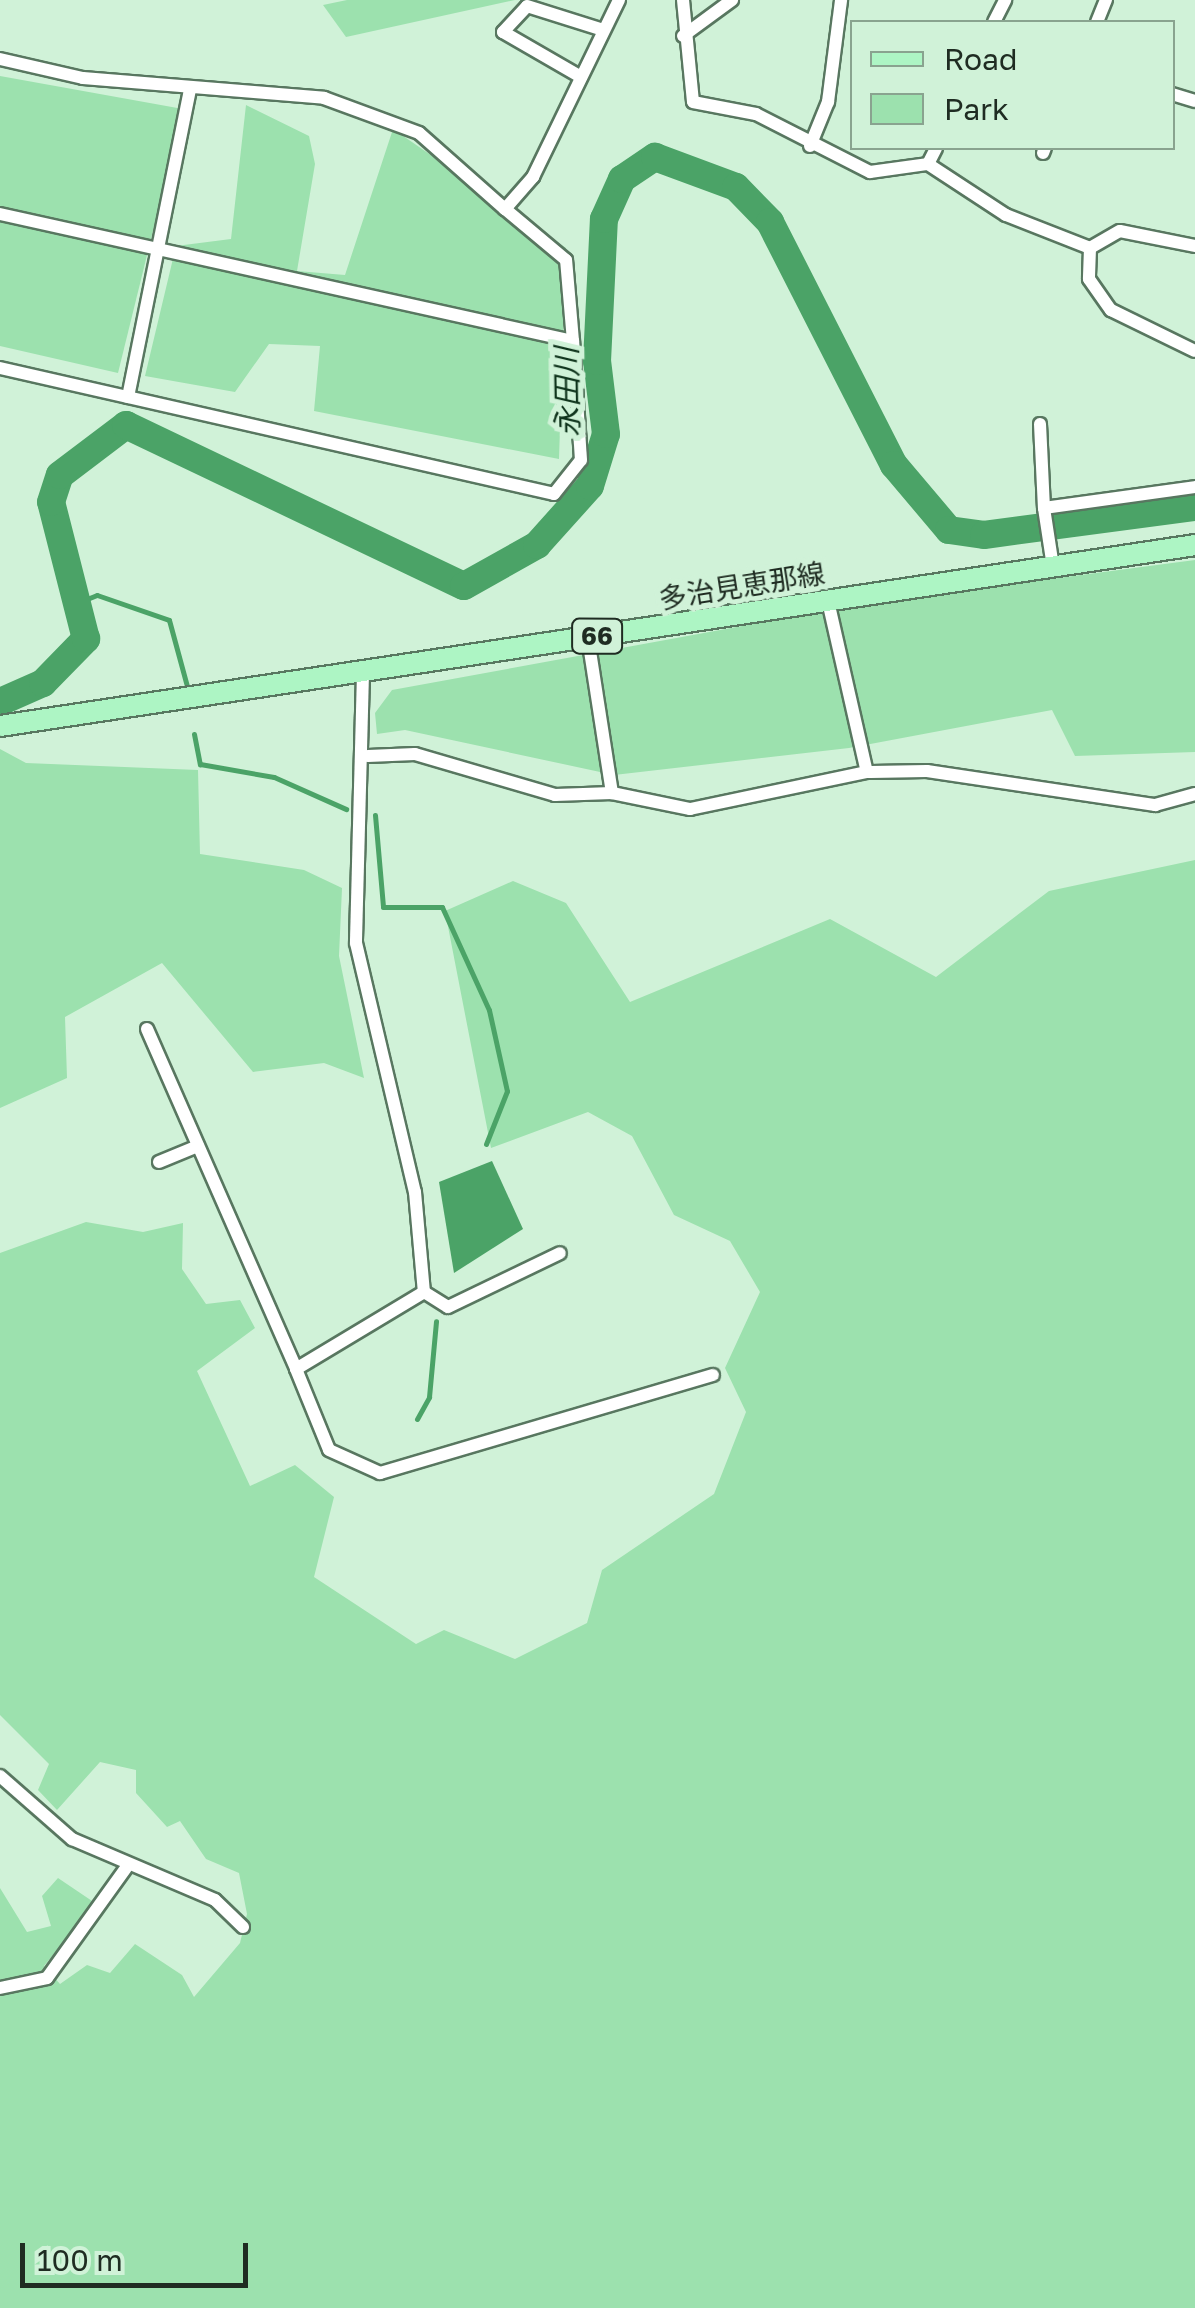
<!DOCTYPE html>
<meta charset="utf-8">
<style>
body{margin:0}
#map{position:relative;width:1195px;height:2308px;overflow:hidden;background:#d0f2d8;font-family:"Golos Text","Noto Sans JP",sans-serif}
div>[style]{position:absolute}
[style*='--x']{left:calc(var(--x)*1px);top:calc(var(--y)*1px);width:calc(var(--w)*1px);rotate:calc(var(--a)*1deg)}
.green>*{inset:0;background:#9ce1ae}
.water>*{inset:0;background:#4ba367}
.stream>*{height:5px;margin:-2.5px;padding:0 2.5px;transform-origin:2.5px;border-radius:2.5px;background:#4ba367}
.river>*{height:28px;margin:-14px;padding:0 14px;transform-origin:14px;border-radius:14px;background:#4ba367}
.roads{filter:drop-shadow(2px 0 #587760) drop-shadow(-2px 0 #587760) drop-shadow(0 2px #587760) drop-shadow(0 -2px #587760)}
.street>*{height:12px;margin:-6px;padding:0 6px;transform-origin:6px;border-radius:6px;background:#fff}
.primary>*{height:20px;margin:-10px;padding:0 10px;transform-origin:10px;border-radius:10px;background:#adf5c4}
span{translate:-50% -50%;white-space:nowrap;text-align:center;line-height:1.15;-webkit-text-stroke:10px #d0f2d8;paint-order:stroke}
.shield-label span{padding:2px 8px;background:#d0f2d8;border:2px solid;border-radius:8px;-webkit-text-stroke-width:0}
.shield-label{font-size:25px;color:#1f2c22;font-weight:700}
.street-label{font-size:28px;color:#1f2c22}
.water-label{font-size:30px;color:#0f341c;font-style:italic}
.legend{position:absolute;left:850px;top:20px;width:325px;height:130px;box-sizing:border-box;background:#d0f2d8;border:2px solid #89a38f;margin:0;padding:12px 18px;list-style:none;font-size:30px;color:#1f2c22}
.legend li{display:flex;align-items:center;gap:20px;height:50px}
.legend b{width:50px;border:2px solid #89a38f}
.scale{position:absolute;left:20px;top:2243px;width:228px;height:45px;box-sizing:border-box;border:5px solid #1f2c22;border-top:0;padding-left:12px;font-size:30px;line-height:35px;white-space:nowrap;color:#1f2c22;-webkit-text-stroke:8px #d0f2d8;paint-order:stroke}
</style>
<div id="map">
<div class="green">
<i style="clip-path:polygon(347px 0,515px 0,346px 37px,323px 5px)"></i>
<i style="clip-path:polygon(0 76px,183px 109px,118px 373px,0 346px)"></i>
<i style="clip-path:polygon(246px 105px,309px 136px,315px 164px,297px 271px,345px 275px,393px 129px,566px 248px,559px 459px,314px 411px,320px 346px,269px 344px,235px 392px,145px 376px,176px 246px,231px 239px)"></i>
<i style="clip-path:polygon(1195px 560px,1195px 752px,1075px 756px,1052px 710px,849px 748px,614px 775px,405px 730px,377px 734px,375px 713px,392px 690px,874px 602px)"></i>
<i style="clip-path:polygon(0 749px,26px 763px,198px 770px,200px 854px,304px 870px,342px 888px,339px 956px,364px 1078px,324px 1063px,253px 1072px,162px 963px,65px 1017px,67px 1078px,0 1108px)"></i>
<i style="clip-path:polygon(1195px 860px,1195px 2308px,0 2308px,0 1888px,27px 1932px,51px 1926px,42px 1896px,58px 1878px,95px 1903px,44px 1966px,60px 1984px,87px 1965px,110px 1973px,135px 1944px,182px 1975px,194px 1997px,240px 1943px,247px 1914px,239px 1873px,206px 1859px,180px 1821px,167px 1827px,136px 1793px,136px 1770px,100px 1762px,57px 1810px,38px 1790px,49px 1764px,0 1715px,0 1253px,86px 1222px,143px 1232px,183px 1223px,182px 1269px,206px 1304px,240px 1300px,255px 1328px,197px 1371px,250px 1486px,295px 1465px,334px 1497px,314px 1577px,416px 1644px,444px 1630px,515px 1659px,587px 1623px,602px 1570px,714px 1494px,746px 1412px,725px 1368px,760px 1292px,730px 1241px,674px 1215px,632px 1136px,588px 1112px,491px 1148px,445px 911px,513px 881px,566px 903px,630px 1002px,830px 919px,936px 977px,1049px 891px)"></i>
</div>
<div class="water">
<i style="clip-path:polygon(492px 1161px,523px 1229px,454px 1273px,439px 1182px)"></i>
</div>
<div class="stream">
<i style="--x:82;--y:601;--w:16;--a:-22"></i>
<i style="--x:97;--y:595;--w:76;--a:19.1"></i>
<i style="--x:169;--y:620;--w:73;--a:74.8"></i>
<i style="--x:194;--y:734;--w:31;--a:79"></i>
<i style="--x:200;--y:764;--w:75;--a:10"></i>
<i style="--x:274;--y:777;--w:79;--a:24"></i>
<i style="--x:375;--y:815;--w:92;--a:85"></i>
<i style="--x:383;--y:907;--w:59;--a:0"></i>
<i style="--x:442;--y:907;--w:113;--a:65.5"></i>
<i style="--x:489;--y:1010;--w:83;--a:77.5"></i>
<i style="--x:507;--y:1091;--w:57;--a:111.6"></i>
<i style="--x:417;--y:1419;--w:25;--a:-61"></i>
<i style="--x:429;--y:1397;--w:76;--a:-84.7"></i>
</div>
<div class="river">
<i style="--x:0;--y:702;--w:47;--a:-23.8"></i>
<i style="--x:43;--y:683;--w:62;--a:-45.7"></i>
<i style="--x:86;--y:639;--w:141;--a:-104.3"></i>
<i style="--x:51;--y:502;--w:28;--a:-72"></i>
<i style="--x:60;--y:475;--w:83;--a:-37.1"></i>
<i style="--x:126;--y:425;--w:374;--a:25.5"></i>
<i style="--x:464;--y:586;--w:84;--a:-29.3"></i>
<i style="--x:537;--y:545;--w:79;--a:-48.1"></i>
<i style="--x:590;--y:486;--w:54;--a:-72.9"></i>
<i style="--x:606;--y:434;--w:74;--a:-97"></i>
<i style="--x:597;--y:361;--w:142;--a:-87.2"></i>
<i style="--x:604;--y:219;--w:44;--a:-65.8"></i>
<i style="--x:622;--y:179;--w:40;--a:-34"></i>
<i style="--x:655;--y:157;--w:86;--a:20.3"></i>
<i style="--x:736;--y:187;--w:49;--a:45.8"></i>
<i style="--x:770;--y:222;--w:273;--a:63"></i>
<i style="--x:894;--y:465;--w:85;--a:49.8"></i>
<i style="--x:949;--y:530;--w:35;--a:8"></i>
<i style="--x:984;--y:535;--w:213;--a:-7.6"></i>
</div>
<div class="roads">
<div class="street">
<i style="--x:683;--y:0;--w:102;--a:84.4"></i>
<i style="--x:693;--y:102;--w:64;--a:10.8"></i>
<i style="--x:756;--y:114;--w:128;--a:27"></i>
<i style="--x:870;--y:172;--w:59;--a:-7.9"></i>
<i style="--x:928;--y:164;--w:93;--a:33.2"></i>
<i style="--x:1006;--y:215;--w:90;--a:21.4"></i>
<i style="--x:1090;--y:248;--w:31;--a:92"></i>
<i style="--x:1089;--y:279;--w:38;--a:55"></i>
<i style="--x:1111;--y:310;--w:93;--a:26"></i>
<i style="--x:994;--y:22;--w:25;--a:-63"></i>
<i style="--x:1097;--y:22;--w:24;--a:-68"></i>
<i style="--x:683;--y:36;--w:61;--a:-36.3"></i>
<i style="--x:0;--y:59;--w:85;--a:12.9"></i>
<i style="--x:83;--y:78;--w:242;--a:4.7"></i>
<i style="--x:324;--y:98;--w:101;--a:20.2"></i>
<i style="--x:419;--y:133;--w:115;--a:41.5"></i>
<i style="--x:505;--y:209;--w:43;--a:-48.8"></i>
<i style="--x:533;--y:177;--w:197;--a:-64.1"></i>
<i style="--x:581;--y:77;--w:90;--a:-150"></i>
<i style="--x:503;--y:32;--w:35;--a:-47"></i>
<i style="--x:527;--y:6;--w:80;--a:17.5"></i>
<i style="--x:1172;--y:94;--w:24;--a:17"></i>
<i style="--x:810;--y:146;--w:48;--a:-67.8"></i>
<i style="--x:828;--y:102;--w:103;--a:-82.7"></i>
<i style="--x:1043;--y:153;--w:5;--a:-68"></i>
<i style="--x:928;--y:164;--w:18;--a:-63"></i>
<i style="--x:0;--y:214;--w:587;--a:12.5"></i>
<i style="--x:573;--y:341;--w:81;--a:-94.9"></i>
<i style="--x:566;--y:260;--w:80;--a:-140.1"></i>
<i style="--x:1090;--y:248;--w:34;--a:-30"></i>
<i style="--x:1120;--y:231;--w:76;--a:11.3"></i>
<i style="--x:0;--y:368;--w:568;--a:12.81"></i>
<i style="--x:554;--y:494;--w:43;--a:-51.5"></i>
<i style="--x:581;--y:460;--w:119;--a:-93.8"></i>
<i style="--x:128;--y:397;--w:314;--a:-78.6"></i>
<i style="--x:1040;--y:424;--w:84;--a:87.3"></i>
<i style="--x:1044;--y:508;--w:152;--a:-7.9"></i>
<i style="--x:1044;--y:508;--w:60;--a:81.3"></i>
<i style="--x:828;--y:601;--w:175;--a:77.2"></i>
<i style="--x:588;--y:638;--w:157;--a:81.2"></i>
<i style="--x:363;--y:673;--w:270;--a:91.5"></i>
<i style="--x:356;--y:943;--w:256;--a:76.7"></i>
<i style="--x:415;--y:1192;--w:100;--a:84.9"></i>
<i style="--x:424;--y:1292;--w:28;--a:32"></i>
<i style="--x:448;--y:1307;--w:124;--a:-25.7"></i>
<i style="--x:368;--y:756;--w:47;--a:-2.4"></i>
<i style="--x:415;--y:754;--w:146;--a:16.3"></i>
<i style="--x:555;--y:795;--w:57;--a:-2"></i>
<i style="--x:612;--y:793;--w:80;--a:11.6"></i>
<i style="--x:690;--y:809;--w:181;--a:-11.8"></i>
<i style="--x:867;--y:772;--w:60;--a:-1"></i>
<i style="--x:927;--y:771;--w:231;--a:8.5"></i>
<i style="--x:1155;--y:805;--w:41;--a:-15.4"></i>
<i style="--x:147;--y:1029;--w:371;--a:66.3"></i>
<i style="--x:296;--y:1369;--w:149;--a:-31"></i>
<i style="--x:159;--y:1162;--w:42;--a:-22.3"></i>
<i style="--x:296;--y:1369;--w:87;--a:67.8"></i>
<i style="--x:329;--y:1450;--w:56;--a:24.3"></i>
<i style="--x:380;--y:1473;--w:347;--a:-16.4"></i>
<i style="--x:0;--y:1776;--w:96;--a:41.2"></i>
<i style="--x:72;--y:1839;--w:155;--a:23.1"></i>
<i style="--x:215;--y:1900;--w:39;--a:44"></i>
<i style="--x:0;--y:1988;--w:48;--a:-12"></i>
<i style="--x:47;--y:1978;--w:135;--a:-54.3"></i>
</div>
<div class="primary">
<i style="--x:0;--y:726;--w:1209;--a:-8.61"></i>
</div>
</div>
<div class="shield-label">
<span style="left:597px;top:636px">66</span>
</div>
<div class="street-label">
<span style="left:742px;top:586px;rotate:-9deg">多治見恵那線</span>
</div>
<div class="water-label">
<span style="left:567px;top:392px;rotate:-91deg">永田川</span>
</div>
<ul class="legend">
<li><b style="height:12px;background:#adf5c4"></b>Road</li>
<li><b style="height:28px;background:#9ce1ae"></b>Park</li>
</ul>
<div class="scale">100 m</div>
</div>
